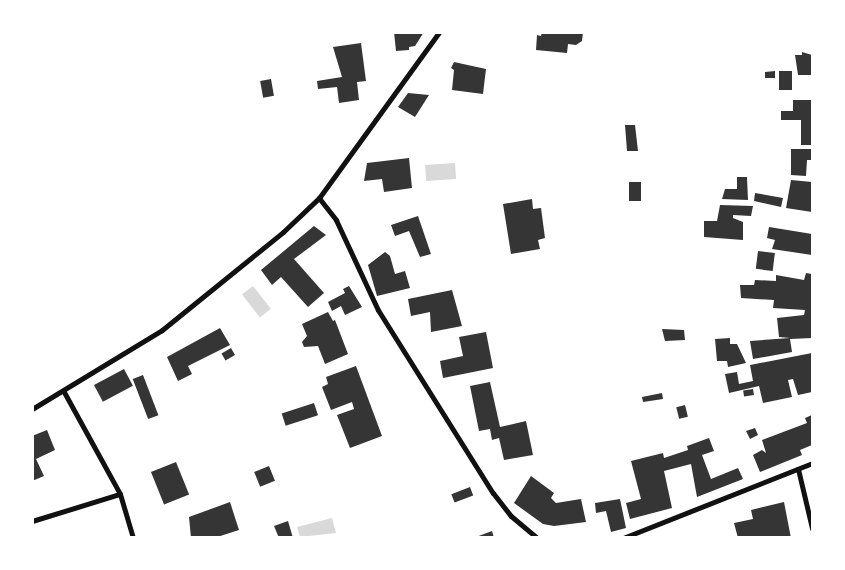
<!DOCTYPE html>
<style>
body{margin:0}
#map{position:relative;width:845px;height:570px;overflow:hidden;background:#fff;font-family:Lato,sans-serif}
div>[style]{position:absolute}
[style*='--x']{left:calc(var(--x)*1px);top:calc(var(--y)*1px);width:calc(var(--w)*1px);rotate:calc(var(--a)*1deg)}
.water>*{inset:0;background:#d9d9d9;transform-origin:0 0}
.building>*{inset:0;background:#353535;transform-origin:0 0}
.minor>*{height:5px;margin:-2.5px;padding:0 2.5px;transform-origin:2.5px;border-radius:2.5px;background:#111}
span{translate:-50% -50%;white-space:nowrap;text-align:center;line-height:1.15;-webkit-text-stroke:4px #fff;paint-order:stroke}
.frame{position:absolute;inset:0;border:34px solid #fff;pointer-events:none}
</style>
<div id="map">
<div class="water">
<i style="left:455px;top:163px;width:16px;height:30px;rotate:86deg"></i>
<i style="left:253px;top:286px;width:29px;height:14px;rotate:52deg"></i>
<i style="clip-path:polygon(332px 518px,336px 533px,300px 537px,297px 527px)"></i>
</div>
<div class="building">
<i style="clip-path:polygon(394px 32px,424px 32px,415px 46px,409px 47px,409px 50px,396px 51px)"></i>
<i style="clip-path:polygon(542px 32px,583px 32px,582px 41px,576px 45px,568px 44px,567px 53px,536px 50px,537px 35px,541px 36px)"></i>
<i style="clip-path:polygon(361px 43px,366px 81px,357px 82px,359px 100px,339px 103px,337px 87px,318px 89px,317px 81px,342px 77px,333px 47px)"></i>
<i style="clip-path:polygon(802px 52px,812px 55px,812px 75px,798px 75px,795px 55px,802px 55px)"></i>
<i style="clip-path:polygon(454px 62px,486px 69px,483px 94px,452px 90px,454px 70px,451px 68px)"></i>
<i style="clip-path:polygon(775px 71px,775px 78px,765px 78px,765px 72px)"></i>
<i style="left:779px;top:71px;width:13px;height:19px"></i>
<i style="left:271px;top:79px;width:17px;height:11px;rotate:80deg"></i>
<i style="clip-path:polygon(408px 93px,429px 95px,415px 117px,398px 107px)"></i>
<i style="clip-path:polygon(793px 100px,812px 100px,812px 145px,801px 145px,801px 120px,781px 120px,781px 111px,793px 111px)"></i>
<i style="clip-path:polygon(625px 125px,635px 125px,638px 151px,627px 151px)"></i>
<i style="clip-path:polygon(791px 149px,812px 149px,812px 160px,807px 160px,806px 176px,791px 175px)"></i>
<i style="clip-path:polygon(409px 158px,412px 188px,384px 192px,382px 179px,364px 181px,367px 163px)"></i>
<i style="clip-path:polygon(737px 177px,747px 177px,748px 200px,722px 199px,725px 189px,737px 189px)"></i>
<i style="clip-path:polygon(791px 180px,812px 182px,812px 212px,786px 208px)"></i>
<i style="left:629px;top:182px;width:12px;height:19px"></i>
<i style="clip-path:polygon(755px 193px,783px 198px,781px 207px,754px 201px)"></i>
<i style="clip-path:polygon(532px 199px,533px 209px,541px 208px,545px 238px,538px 240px,540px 249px,511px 254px,503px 204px)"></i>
<i style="clip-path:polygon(720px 205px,753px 206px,751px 216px,733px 215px,733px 218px,743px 222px,743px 240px,704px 237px,704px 221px,717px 221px)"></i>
<i style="clip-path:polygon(418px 216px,431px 254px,420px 257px,409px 231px,395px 236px,391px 225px)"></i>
<i style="clip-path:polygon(314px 226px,326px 235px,294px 259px,324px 293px,308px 307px,281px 277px,272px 285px,261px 270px)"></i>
<i style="clip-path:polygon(769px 227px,812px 234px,812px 255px,772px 249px,775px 240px,767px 238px)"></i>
<i style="left:758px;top:251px;width:17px;height:18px;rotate:7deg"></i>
<i style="clip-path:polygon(385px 252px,390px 256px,395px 274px,405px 271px,410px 288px,377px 296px,368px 265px)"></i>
<i style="clip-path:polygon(806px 273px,812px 274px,812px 338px,790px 339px,792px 352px,753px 359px,750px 341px,790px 338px,779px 337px,777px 318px,804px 315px,805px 310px,773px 308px,774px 300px,741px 298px,740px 285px,754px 285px,755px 280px,776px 281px,776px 275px,804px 280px)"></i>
<i style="clip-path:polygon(349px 286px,362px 307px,345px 315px,341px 306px,332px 311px,328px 302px,345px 293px,343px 289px)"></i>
<i style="clip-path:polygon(452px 290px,462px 326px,431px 332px,430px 312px,411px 316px,408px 299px)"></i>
<i style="clip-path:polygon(328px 312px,333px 321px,335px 320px,348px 354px,325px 364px,318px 346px,304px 347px,302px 342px,307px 336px,302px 324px)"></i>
<i style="clip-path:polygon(220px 328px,230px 345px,188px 366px,192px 374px,178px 381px,167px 357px)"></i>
<i style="clip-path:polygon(662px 329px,684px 330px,685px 340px,665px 341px)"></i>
<i style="clip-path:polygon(486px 332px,493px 368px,443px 378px,440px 361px,463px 356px,459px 337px)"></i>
<i style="clip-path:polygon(730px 338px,730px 344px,737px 344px,746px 363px,728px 367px,727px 361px,717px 361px,715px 339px)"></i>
<i style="left:231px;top:348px;width:8px;height:11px;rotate:60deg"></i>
<i style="clip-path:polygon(812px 353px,812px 392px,798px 395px,793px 379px,788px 380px,792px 397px,763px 403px,759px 386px,729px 393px,725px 374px,737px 372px,739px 384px,753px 381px,750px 365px)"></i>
<i style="clip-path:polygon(356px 366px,382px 436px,350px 448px,337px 415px,354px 409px,352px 402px,331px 410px,322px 387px,328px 384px,326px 377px)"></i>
<i style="left:124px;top:369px;width:19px;height:34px;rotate:62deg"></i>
<i style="left:143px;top:375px;width:43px;height:11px;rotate:69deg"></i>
<i style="clip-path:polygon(490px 382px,500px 427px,526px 421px,533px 455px,504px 460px,499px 438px,492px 440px,490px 429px,479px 431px,470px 386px)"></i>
<i style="left:753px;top:389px;width:6px;height:10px;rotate:81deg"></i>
<i style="clip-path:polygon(662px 393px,663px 399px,643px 402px,642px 397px)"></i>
<i style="left:314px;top:403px;width:13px;height:34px;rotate:72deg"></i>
<i style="left:685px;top:405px;width:12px;height:9px;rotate:76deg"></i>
<i style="clip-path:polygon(812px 415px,812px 445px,800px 450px,802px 455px,760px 472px,753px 455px,762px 450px,766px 453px,762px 440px,807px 423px,805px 418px)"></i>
<i style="clip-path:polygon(755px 428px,758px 435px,750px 439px,746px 431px)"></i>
<i style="clip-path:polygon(47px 430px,55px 450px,36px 459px,44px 476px,32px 481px,32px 436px)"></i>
<i style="clip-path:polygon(709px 438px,714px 451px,702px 455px,711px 479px,738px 468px,743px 479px,697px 497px,691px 464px,664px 471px,672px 508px,630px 519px,626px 503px,641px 499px,631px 461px,663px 453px,664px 458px,688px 450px,687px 446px)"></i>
<i style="left:176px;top:462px;width:35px;height:27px;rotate:68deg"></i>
<i style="left:269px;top:466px;width:16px;height:16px;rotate:68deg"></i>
<i style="clip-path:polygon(531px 476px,554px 493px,551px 498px,556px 503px,581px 499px,586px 522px,554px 526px,543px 524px,514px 503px)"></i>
<i style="left:470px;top:487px;width:9px;height:20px;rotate:69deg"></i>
<i style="clip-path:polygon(620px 499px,626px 528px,611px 532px,606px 511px,596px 513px,595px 503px)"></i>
<i style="clip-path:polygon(230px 502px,239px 530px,214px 538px,191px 538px,189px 517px)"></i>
<i style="clip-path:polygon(784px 502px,791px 538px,738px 538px,734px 523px,753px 519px,751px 510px)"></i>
<i style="clip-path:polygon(288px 521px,293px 538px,279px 538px,274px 526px)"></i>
<i style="clip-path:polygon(492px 531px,494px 538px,476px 538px,476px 537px)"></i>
</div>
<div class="minor">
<i style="--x:319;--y:198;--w:28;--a:52"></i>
<i style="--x:336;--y:220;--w:99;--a:65"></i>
<i style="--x:378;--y:310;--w:216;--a:57.9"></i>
<i style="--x:493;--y:493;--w:29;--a:52"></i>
<i style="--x:511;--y:516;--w:34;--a:40"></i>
<i style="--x:64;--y:392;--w:116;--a:61.2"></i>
<i style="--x:120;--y:494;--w:46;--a:73.5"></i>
<i style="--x:32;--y:409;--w:152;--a:-31.3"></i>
<i style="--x:162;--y:330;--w:156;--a:-39"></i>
<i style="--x:283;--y:232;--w:50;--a:-43.4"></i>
<i style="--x:319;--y:198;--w:205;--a:-54.1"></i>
<i style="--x:798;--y:469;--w:61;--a:76.7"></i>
<i style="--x:32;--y:521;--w:92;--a:-17.1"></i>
<i style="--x:623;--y:538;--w:203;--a:-21.6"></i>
</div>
<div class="frame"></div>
</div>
